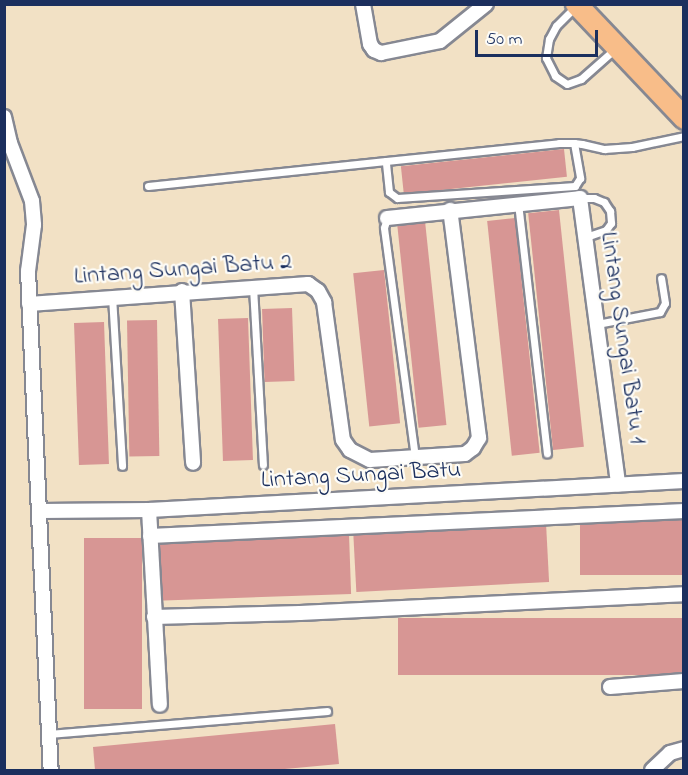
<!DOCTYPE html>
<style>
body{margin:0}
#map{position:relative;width:688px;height:775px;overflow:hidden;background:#f2e1c5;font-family:"Indie Flower",sans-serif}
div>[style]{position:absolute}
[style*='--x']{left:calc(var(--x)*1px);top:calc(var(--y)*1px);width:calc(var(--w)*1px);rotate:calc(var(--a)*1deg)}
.building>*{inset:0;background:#d79694;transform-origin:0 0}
.roads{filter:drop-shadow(2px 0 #868892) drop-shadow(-2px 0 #868892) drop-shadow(0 2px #868892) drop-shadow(0 -2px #868892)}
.service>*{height:7px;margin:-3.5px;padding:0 3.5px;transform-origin:3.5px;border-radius:3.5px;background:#fff}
.minor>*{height:14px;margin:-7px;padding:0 7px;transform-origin:7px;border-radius:7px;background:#fff}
.primary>*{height:21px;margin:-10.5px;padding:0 10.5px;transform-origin:10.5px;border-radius:10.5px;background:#f8bd89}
span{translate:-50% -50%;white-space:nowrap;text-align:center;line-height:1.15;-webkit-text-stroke:4.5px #fdfcf7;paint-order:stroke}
.street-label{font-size:24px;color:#1b2f5e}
.frame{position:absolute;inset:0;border:6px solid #1b2f5e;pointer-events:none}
.scale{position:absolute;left:475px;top:30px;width:123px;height:27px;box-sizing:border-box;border:3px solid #1b2f5e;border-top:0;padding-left:8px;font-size:18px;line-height:21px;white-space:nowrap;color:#1b2f5e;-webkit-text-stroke:4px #fdfcf7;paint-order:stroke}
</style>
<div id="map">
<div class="building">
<i style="left:564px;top:149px;width:28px;height:164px;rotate:84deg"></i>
<i style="left:559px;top:210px;width:238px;height:31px;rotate:84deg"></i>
<i style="left:515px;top:218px;width:236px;height:28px;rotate:84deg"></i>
<i style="left:425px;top:221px;width:205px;height:28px;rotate:84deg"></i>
<i style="left:384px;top:270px;width:154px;height:31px;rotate:84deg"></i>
<i style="left:292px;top:308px;width:73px;height:30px;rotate:88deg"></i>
<i style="left:248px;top:318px;width:142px;height:30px;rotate:88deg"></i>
<i style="left:157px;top:320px;width:136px;height:30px;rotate:89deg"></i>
<i style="left:104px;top:322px;width:142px;height:30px;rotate:88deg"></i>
<i style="left:684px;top:517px;width:58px;height:104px;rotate:90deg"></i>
<i style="left:546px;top:523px;width:59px;height:193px;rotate:87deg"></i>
<i style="left:349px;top:534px;width:60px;height:194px;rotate:88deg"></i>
<i style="left:84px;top:538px;width:58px;height:171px"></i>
<i style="left:684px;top:618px;width:57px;height:286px;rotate:90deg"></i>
<i style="clip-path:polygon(335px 724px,339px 764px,274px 770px,95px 770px,93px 747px)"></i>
</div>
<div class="roads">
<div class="service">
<i style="--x:576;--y:6;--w:28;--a:135"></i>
<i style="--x:556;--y:26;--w:15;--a:118"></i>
<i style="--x:549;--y:39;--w:19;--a:99"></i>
<i style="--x:546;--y:58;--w:20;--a:63"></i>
<i style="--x:555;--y:76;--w:14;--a:34"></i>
<i style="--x:567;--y:84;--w:15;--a:-20"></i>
<i style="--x:581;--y:79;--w:45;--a:-41.4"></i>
<i style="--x:574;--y:143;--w:36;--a:80"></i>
<i style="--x:580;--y:178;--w:9;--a:122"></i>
<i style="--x:575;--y:186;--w:178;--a:176.1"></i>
<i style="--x:397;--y:198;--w:10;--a:-143"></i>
<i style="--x:389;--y:192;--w:31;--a:-96"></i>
<i style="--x:386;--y:161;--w:174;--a:-5.9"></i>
<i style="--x:559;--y:143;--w:15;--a:0"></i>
<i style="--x:574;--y:143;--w:8;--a:7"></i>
<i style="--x:582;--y:144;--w:23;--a:13"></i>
<i style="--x:604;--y:149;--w:28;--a:-4"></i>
<i style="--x:632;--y:147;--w:53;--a:-11.9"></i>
<i style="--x:148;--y:186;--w:239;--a:-6"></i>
<i style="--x:580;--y:198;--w:14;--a:0"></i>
<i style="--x:594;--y:198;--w:11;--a:22"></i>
<i style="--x:604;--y:202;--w:11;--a:56"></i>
<i style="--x:610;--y:211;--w:12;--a:85"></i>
<i style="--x:611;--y:223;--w:9;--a:126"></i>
<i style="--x:606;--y:230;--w:21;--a:161"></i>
<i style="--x:518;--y:203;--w:252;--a:83.4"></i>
<i style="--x:387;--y:218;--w:10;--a:107"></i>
<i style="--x:384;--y:228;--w:232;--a:82.3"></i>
<i style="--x:253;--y:287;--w:178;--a:86.8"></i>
<i style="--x:112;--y:296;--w:170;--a:86.6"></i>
<i style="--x:597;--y:324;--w:64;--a:-10.8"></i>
<i style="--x:660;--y:312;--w:10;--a:-61"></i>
<i style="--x:665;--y:303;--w:25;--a:-99"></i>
<i style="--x:49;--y:734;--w:279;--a:-4.7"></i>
</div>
<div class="minor">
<i style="--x:363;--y:4;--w:41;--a:80.1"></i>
<i style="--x:370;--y:44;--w:7;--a:56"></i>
<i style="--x:374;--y:50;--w:8;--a:23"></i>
<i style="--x:381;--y:53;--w:60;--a:-11.5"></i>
<i style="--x:440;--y:41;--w:59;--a:-38.8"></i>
<i style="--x:4;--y:117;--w:27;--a:77"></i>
<i style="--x:10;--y:143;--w:62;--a:69.2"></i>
<i style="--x:32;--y:201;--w:24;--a:85"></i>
<i style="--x:34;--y:225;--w:46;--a:97.4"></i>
<i style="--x:28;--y:271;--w:500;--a:87.4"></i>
<i style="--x:387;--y:218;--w:194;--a:-5.9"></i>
<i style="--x:580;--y:198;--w:289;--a:82.4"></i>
<i style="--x:182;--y:291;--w:172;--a:86.3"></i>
<i style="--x:29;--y:304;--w:280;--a:-4.1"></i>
<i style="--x:308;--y:284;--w:12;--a:35"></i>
<i style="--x:318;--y:291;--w:13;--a:61"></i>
<i style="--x:324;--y:302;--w:139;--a:82.2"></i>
<i style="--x:343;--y:440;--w:12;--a:55"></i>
<i style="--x:350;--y:450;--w:22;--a:27"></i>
<i style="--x:370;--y:460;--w:95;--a:-3.6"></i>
<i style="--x:465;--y:454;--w:10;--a:-37"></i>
<i style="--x:473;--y:448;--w:12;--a:-59"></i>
<i style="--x:479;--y:438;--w:230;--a:-97.2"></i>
<i style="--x:149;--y:510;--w:195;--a:86.8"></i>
<i style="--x:41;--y:511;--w:108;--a:-0.5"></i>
<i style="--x:149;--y:510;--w:536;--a:-3.1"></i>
<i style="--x:150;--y:536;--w:535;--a:-2.68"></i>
<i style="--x:154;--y:617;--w:146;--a:-1.6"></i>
<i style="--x:300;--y:613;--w:384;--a:-2.8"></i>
<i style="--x:610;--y:687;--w:74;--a:-4.6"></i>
<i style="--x:652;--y:770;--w:25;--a:-43"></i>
<i style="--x:670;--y:753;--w:15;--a:-16"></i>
</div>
<div class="primary">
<i style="--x:576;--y:4;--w:157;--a:46.5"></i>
</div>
</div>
<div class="street-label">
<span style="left:183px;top:270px;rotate:-4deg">Lintang Sungai Batu 2</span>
<span style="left:622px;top:338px;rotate:82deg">Lintang Sungai Batu 1</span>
<span style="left:361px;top:476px;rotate:-3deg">Lintang Sungai Batu</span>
</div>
<div class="frame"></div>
<div class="scale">50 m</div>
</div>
